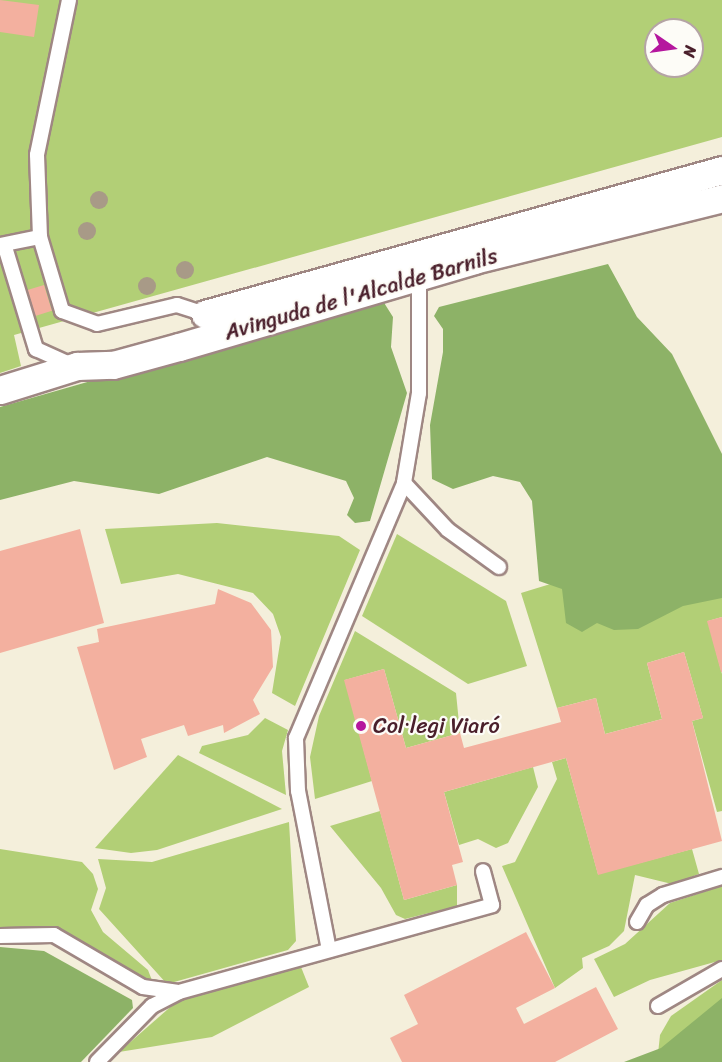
<!DOCTYPE html>
<meta charset="utf-8">
<style>
body{margin:0}
#map{position:relative;width:722px;height:1062px;overflow:hidden;background:#f4efdb;font-family:Sriracha,sans-serif}
div>[style]{position:absolute}
[style*='--x']{left:calc(var(--x)*1px);top:calc(var(--y)*1px);width:calc(var(--w)*1px);rotate:calc(var(--a)*1deg)}
.green>*{inset:0;background:#b2cf76}
.forest>*{inset:0;background:#8db267}
.building>*{inset:0;background:#f3b09f;transform-origin:0 0}
.roads{filter:drop-shadow(2px 0 #9f8783) drop-shadow(-2px 0 #9f8783) drop-shadow(0 2px #9f8783) drop-shadow(0 -2px #9f8783)}
.service>*{height:14px;margin:-7px;padding:0 7px;transform-origin:7px;border-radius:7px;background:#fff}
.minor>*{height:27px;margin:-13.5px;padding:0 13.5px;transform-origin:13.5px;border-radius:13.5px;background:#fff}
.trees>*{width:18px;height:18px;margin:-9px;border-radius:50%;background:#a89a87}
.dots>*{width:16px;height:16px;translate:-50% -50%;box-sizing:border-box;border:3px solid #fdfcf7;border-radius:50%}
span{translate:-50% -50%;white-space:nowrap;text-align:center;line-height:1.15;-webkit-text-stroke:4.5px #fdfcf7;paint-order:stroke}
.street-label{font-size:22px;color:#4a1f2b}
.poi-label{font-size:22px;color:#4a1f2b}
.left{translate:0 -50%;text-align:left}
.north{position:absolute;left:644px;top:18px;width:60px;height:60px;box-sizing:border-box;background:#fdfcf7;border:2px solid #b5a4a5;border-radius:50%;rotate:103deg;font-size:16px;font-weight:700;line-height:24px;text-align:center;color:#4a1f2b}
.north::after{content:'';display:block;margin:auto;width:21px;height:27px;background:#b5179e;clip-path:polygon(50% 0,100% 100%,50% 72%,0 100%)}
</style>
<div id="map">
<div class="green">
<i style="clip-path:polygon(evenodd,0 0,722px 0,722px 137px,14px 335px,21px 366px,0 373px,0 0,656px 30px,692px 30px,692px 66px,656px 66px,656px 30px)"></i>
<i style="clip-path:polygon(217px 523px,339px 536px,360px 550px,295px 706px,272px 693px,281px 637px,273px 614px,253px 593px,178px 574px,121px 584px,105px 529px)"></i>
<i style="clip-path:polygon(397px 534px,506px 601px,527px 666px,468px 684px,362px 616px)"></i>
<i style="clip-path:polygon(570px 578px,722px 585px,722px 617px,708px 621px,722px 674px,722px 811px,717px 812px,692px 721px,703px 718px,684px 652px,647px 663px,662px 719px,605px 734px,596px 698px,557px 708px,521px 593px)"></i>
<i style="clip-path:polygon(355px 631px,456px 693px,460px 733px,406px 748px,384px 669px,345px 680px,372px 781px,315px 799px,310px 757px,319px 716px)"></i>
<i style="clip-path:polygon(265px 718px,288px 730px,282px 751px,286px 795px,199px 753px,202px 746px,248px 735px)"></i>
<i style="clip-path:polygon(178px 755px,282px 809px,157px 850px,131px 853px,95px 848px)"></i>
<i style="clip-path:polygon(566px 758px,598px 874px,692px 849px,699px 874px,672px 884px,635px 875px,624px 931px,609px 946px,582px 958px,583px 968px,555px 988px,502px 866px,515px 862px,557px 779px,552px 762px)"></i>
<i style="clip-path:polygon(533px 767px,538px 787px,508px 843px,496px 848px,478px 839px,459px 845px,444px 792px)"></i>
<i style="clip-path:polygon(380px 811px,404px 900px,457px 885px,457px 906px,405px 919px,396px 915px,381px 888px,330px 826px)"></i>
<i style="clip-path:polygon(289px 822px,296px 941px,288px 950px,167px 984px,99px 909px,106px 888px,98px 859px,152px 862px)"></i>
<i style="clip-path:polygon(0 849px,82px 862px,93px 874px,98px 889px,91px 910px,103px 932px,148px 970px,153px 983px,62px 930px,0 927px)"></i>
<i style="clip-path:polygon(722px 886px,722px 960px,650px 980px,614px 997px,594px 959px,625px 944px,670px 903px)"></i>
<i style="clip-path:polygon(301px 967px,309px 987px,212px 1037px,119px 1052px,176px 1002px)"></i>
<i style="clip-path:polygon(722px 980px,722px 1017px,658px 1054px,660px 1035px,671px 1016px)"></i>
</div>
<div class="forest">
<i style="clip-path:polygon(608px 264px,637px 317px,672px 354px,722px 454px,722px 598px,683px 606px,638px 629px,614px 630px,597px 623px,582px 632px,566px 623px,562px 589px,539px 581px,532px 501px,520px 482px,493px 476px,453px 489px,432px 479px,430px 425px,443px 352px,443px 329px,434px 316px,439px 307px)"></i>
<i style="clip-path:polygon(381px 298px,393px 317px,391px 347px,407px 393px,370px 521px,355px 523px,347px 515px,354px 498px,346px 481px,267px 457px,159px 494px,74px 481px,0 500px,0 407px)"></i>
<i style="clip-path:polygon(0 947px,44px 951px,132px 1000px,133px 1008px,81px 1062px,0 1062px)"></i>
<i style="clip-path:polygon(722px 998px,722px 1062px,624px 1062px,661px 1048px)"></i>
</div>
<div class="building">
<i style="clip-path:polygon(0 0,39px 5px,34px 37px,0 32px)"></i>
<i style="left:44px;top:285px;width:27px;height:19px;rotate:73deg"></i>
<i style="clip-path:polygon(80px 529px,104px 623px,0 653px,0 551px)"></i>
<i style="clip-path:polygon(218px 589px,251px 603px,271px 630px,273px 667px,253px 700px,260px 714px,224px 733px,223px 725px,188px 736px,184px 725px,141px 739px,147px 757px,114px 770px,77px 647px,99px 642px,97px 629px,215px 604px)"></i>
<i style="clip-path:polygon(722px 617px,722px 672px,721px 672px,707px 621px)"></i>
<i style="clip-path:polygon(684px 652px,703px 718px,692px 721px,722px 841px,598px 875px,566px 758px,444px 792px,463px 862px,452px 865px,457px 885px,404px 900px,344px 680px,384px 669px,406px 748px,460px 733px,464px 748px,561px 722px,557px 708px,596px 698px,605px 734px,662px 719px,647px 663px)"></i>
<i style="clip-path:polygon(526px 932px,555px 988px,516px 1008px,524px 1024px,596px 987px,618px 1029px,555px 1062px,402px 1062px,390px 1038px,418px 1024px,404px 995px)"></i>
</div>
<div class="roads">
<div class="service">
<i style="--x:69;--y:0;--w:158;--a:101.7"></i>
<i style="--x:37;--y:155;--w:82;--a:87.9"></i>
<i style="--x:40;--y:237;--w:77;--a:73.4"></i>
<i style="--x:62;--y:311;--w:37;--a:20"></i>
<i style="--x:97;--y:324;--w:82;--a:-13.4"></i>
<i style="--x:177;--y:305;--w:29;--a:18"></i>
<i style="--x:0;--y:245;--w:41;--a:-11.3"></i>
<i style="--x:5;--y:247;--w:107;--a:73.1"></i>
<i style="--x:36;--y:349;--w:37;--a:24"></i>
<i style="--x:419;--y:276;--w:117;--a:90"></i>
<i style="--x:419;--y:393;--w:91;--a:99.5"></i>
<i style="--x:404;--y:483;--w:64;--a:46.9"></i>
<i style="--x:448;--y:530;--w:63;--a:36"></i>
<i style="--x:637;--y:922;--w:20;--a:-60"></i>
<i style="--x:647;--y:905;--w:19;--a:-32"></i>
<i style="--x:663;--y:895;--w:62;--a:-17"></i>
<i style="--x:0;--y:936;--w:54;--a:-1.1"></i>
<i style="--x:54;--y:935;--w:103;--a:30.3"></i>
<i style="--x:143;--y:987;--w:34;--a:8"></i>
<i style="--x:329;--y:950;--w:162;--a:-101"></i>
<i style="--x:298;--y:791;--w:53;--a:-92.2"></i>
<i style="--x:296;--y:738;--w:277;--a:-67"></i>
<i style="--x:658;--y:1006;--w:74;--a:-30"></i>
<i style="--x:97;--y:1062;--w:78;--a:-45.5"></i>
<i style="--x:152;--y:1006;--w:30;--a:-27"></i>
<i style="--x:179;--y:992;--w:325;--a:-15.5"></i>
<i style="--x:492;--y:905;--w:35;--a:-105"></i>
</div>
<div class="minor">
<i style="--x:205;--y:314;--w:537;--a:-15.56"></i>
<i style="--x:0;--y:390;--w:81;--a:-17.3"></i>
<i style="--x:77;--y:366;--w:36;--a:-2"></i>
<i style="--x:113;--y:365;--w:68;--a:-15.3"></i>
<i style="--x:179;--y:347;--w:308;--a:-16.4"></i>
<i style="--x:474;--y:260;--w:256;--a:-14"></i>
</div>
</div>
<div class="trees">
<i style="left:99px;top:200px"></i>
<i style="left:87px;top:231px"></i>
<i style="left:185px;top:270px"></i>
<i style="left:147px;top:286px"></i>
</div>
<div class="dots">
<i style="left:361px;top:726px;background:#b5179e"></i>
</div>
<div class="street-label">
<span style="left:361px;top:294px;rotate:-16deg">Avinguda de l'Alcalde Barnils</span>
</div>
<div class="poi-label">
<span class="left" style="left:373px;top:726px">Col·legi Viaró</span>
</div>
<div class="north">N</div>
</div>
